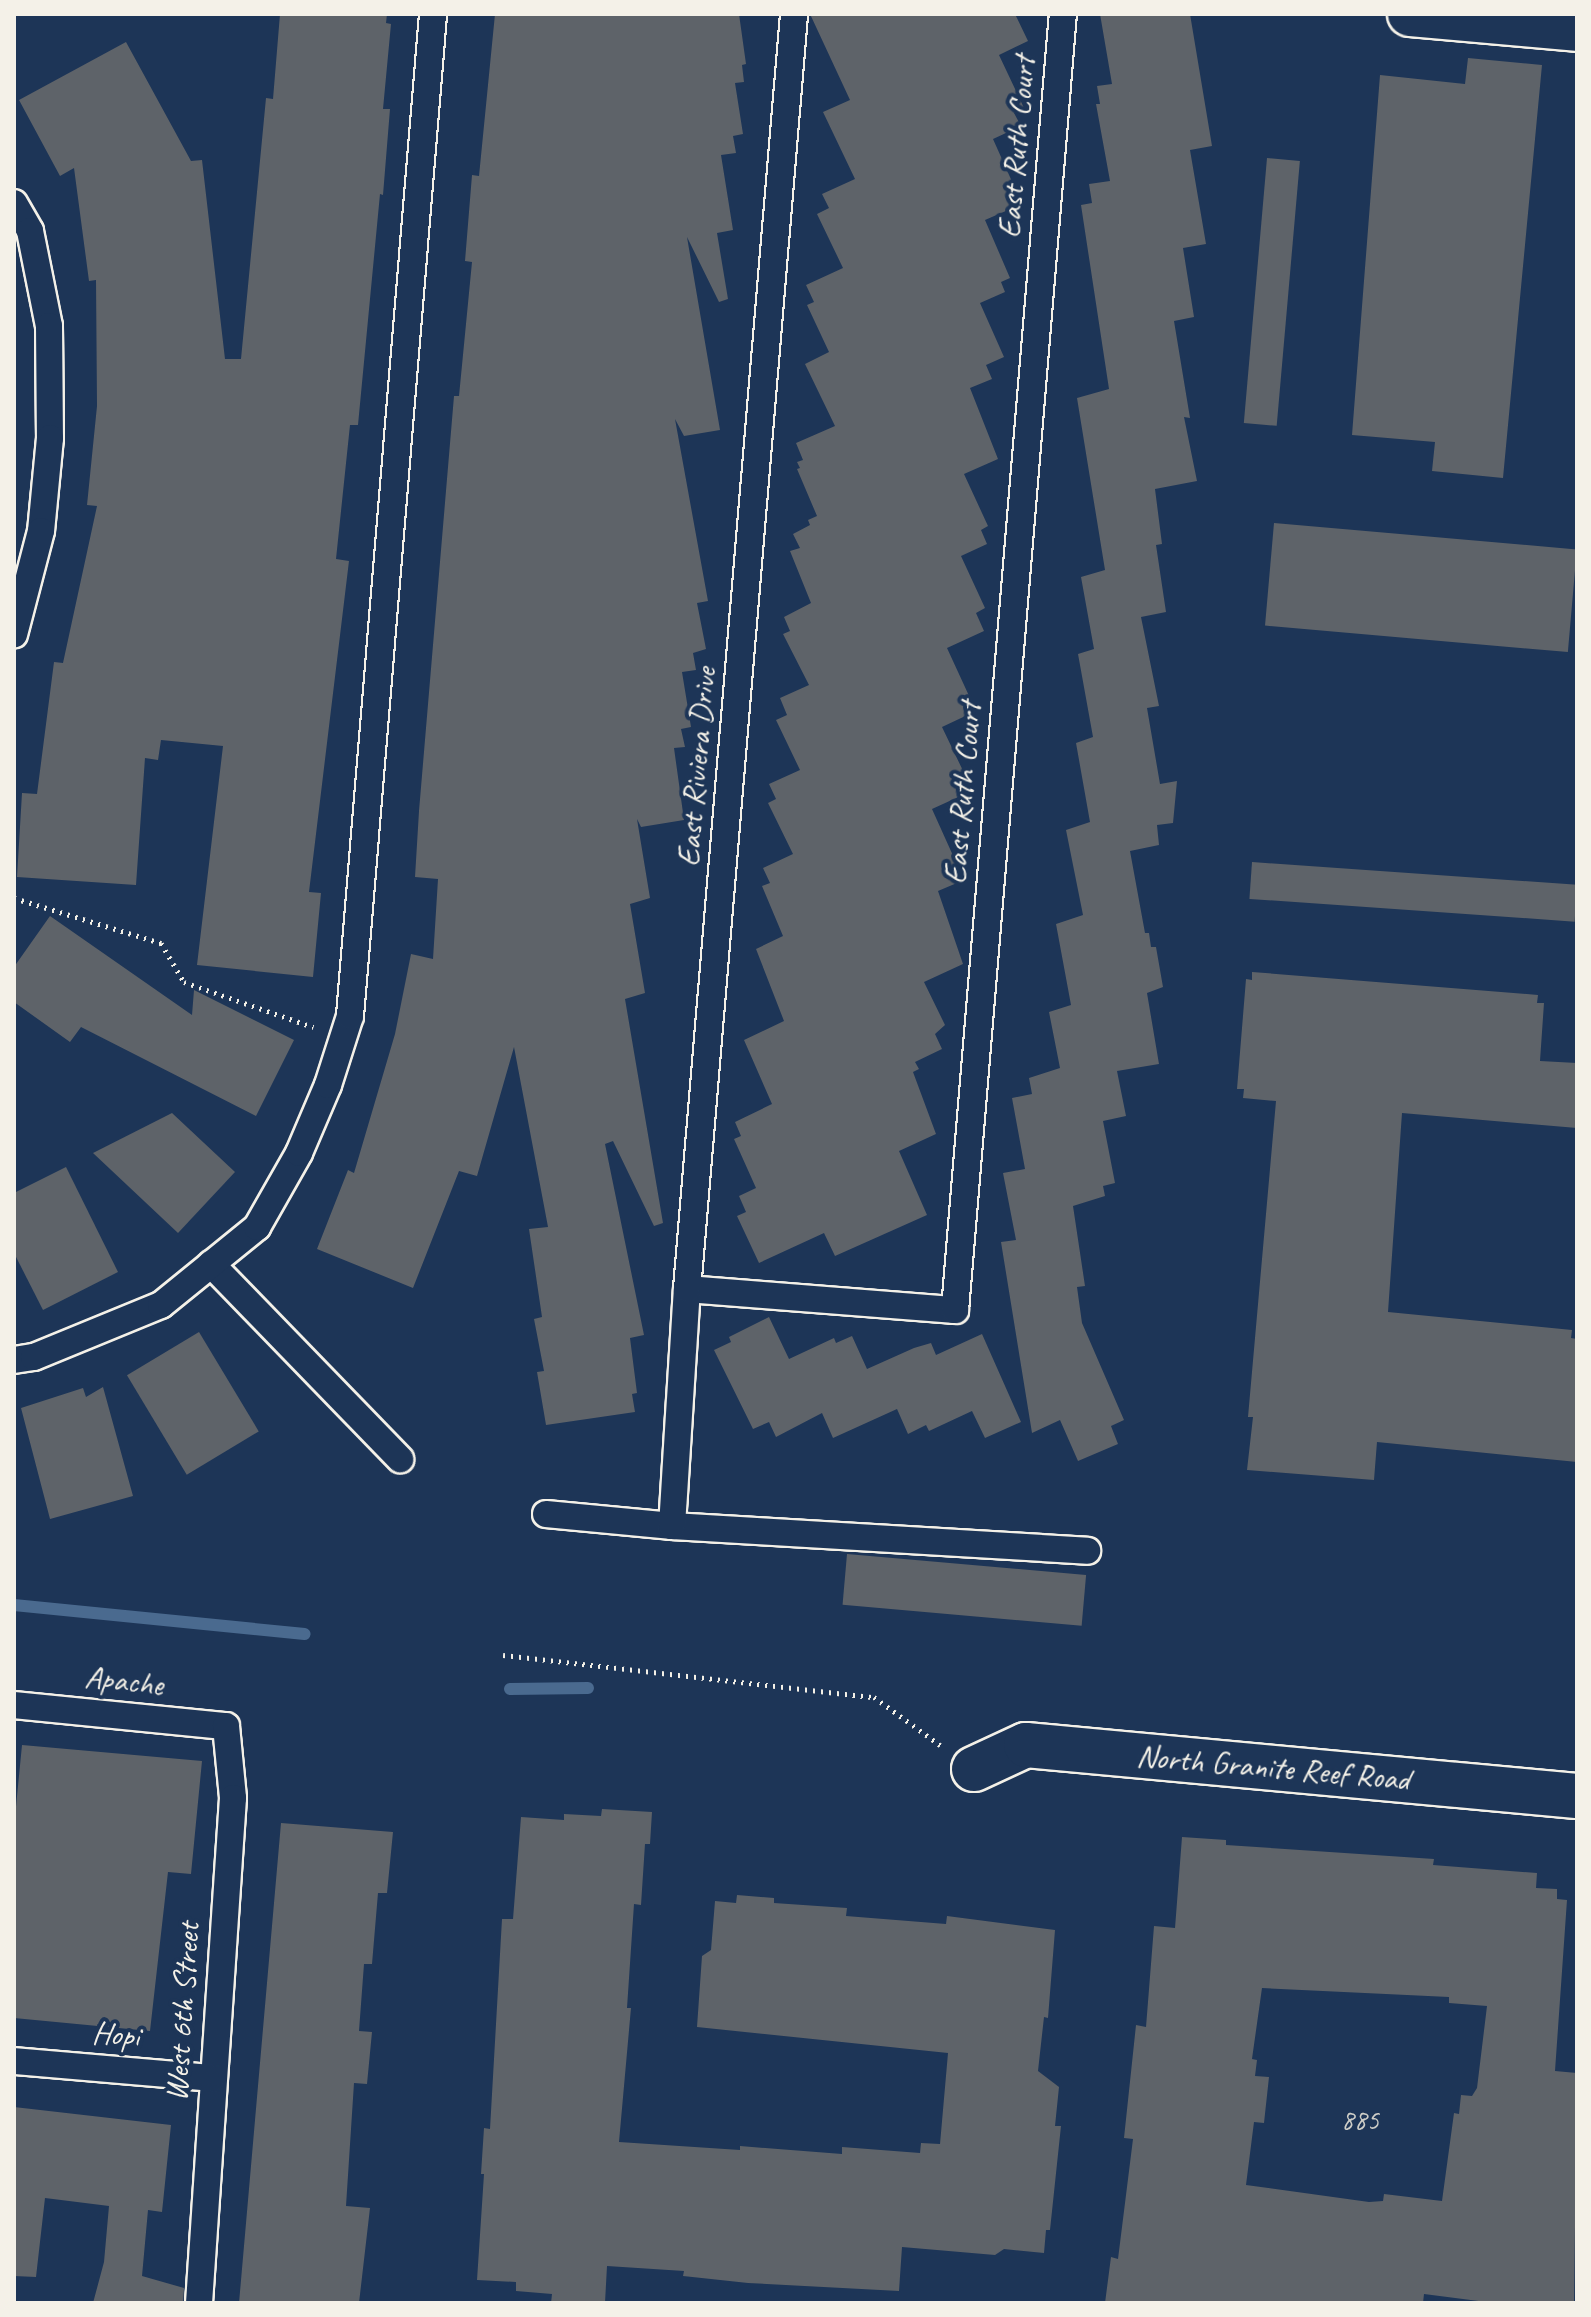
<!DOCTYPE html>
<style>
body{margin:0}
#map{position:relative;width:1591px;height:2317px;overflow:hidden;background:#1d3557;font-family:Caveat,sans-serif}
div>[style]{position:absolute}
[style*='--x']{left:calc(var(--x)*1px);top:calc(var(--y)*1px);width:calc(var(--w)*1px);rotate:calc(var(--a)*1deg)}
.stream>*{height:12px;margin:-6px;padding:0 6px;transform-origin:6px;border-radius:6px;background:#4a6a8f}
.building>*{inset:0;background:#5e6369;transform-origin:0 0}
.path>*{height:5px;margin-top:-2.5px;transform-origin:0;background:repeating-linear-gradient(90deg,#f4f1e8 0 2px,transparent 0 8px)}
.roads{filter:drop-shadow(2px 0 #f4f1e8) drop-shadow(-2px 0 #f4f1e8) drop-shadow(0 2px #f4f1e8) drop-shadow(0 -2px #f4f1e8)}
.service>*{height:26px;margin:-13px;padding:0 13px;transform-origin:13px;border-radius:13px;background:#1d3557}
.minor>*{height:44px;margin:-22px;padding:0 22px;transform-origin:22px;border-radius:22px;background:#1d3557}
.tertiary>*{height:44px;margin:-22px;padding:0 22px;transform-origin:22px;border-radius:22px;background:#1d3557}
span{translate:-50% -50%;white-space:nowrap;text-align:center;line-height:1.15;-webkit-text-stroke:8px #1d3557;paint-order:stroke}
.number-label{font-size:28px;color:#cecec8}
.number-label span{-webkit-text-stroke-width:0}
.street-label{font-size:32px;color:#f4f1e8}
.frame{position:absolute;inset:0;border:16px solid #f4f1e8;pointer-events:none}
</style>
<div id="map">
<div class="stream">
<i style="--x:14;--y:1605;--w:292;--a:5.7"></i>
<i style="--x:510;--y:1689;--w:78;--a:-0.7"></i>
</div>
<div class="building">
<i style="clip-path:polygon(280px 14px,387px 14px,386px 23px,391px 24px,383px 109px,390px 109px,383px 195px,380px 194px,358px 425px,350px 425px,336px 559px,349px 561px,309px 892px,321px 893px,313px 977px,197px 965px,223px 746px,161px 740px,158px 760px,145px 758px,136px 885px,17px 877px,22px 793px,37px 794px,54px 662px,63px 663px,97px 506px,87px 505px,97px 406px,96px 280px,89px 281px,74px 168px,60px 176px,19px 100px,126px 42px,191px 161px,202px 160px,225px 359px,241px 359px,266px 98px,273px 99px)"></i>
<i style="clip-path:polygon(495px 14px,739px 14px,746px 64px,742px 65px,744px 82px,735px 83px,743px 134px,733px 136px,736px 153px,721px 155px,733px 230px,717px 233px,728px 299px,719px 302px,687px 237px,720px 430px,684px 436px,675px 419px,708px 601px,697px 603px,706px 649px,693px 653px,696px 670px,682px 672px,691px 727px,681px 729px,685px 747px,674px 748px,684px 820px,641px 827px,637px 819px,650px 898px,630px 904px,645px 993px,625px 999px,663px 1223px,654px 1226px,613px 1141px,605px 1144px,644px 1335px,630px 1338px,637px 1393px,632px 1394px,635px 1412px,546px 1425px,537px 1372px,544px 1371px,534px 1319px,542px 1317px,529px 1229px,548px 1227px,514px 1047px,477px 1176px,459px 1171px,413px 1288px,317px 1249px,348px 1170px,354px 1173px,395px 1034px,411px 954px,433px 959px,438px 879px,415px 877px,419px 811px,454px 396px,459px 396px,472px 262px,465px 261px,472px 175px,479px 176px)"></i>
<i style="clip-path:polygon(810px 14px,1015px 14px,1028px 41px,999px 55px,1024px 108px,1014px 113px,1021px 126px,993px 139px,1022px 204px,985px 220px,1010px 278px,1001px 282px,1005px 292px,980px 303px,1004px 357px,986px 365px,992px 379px,970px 388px,998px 459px,964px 474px,988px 526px,981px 530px,987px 544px,961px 556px,985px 608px,976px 613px,984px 631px,947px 648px,976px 711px,942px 727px,966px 777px,959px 780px,965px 794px,932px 809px,964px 880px,938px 891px,963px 964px,924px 982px,945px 1025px,935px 1034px,942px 1049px,915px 1062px,919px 1069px,913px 1072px,936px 1134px,899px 1151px,927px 1215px,835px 1256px,824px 1233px,759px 1263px,737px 1216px,746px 1212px,739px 1196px,756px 1188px,734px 1139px,741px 1136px,735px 1122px,772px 1104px,744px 1040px,784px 1021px,756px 949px,783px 936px,762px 886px,770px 883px,763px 868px,793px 854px,768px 803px,776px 799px,769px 784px,800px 770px,776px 720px,787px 715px,780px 698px,809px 685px,783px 634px,790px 631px,784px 617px,811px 603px,790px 551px,800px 548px,793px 534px,810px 525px,808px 520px,817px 516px,797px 469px,800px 468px,797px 462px,803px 460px,796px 443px,835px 426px,805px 364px,829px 352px,807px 305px,814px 302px,806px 285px,843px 268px,817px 214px,829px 208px,822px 194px,855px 179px,823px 112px,850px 100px)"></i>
<i style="clip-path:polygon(1100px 14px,1190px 14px,1212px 146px,1190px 150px,1206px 244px,1183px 248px,1194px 317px,1174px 321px,1190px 418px,1184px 417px,1197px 481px,1155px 489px,1162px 544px,1156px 545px,1166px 612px,1141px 617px,1159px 706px,1147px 708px,1160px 784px,1177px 781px,1173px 823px,1157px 825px,1159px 845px,1130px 851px,1145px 933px,1149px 933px,1151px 947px,1156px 947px,1163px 987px,1147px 993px,1159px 1064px,1117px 1071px,1126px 1116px,1103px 1121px,1115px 1183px,1103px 1186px,1105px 1196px,1073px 1206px,1085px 1286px,1077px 1287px,1082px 1323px,1124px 1420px,1111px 1426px,1118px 1444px,1078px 1461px,1060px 1420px,1032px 1433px,1001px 1242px,1016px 1240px,1003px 1173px,1025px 1169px,1012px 1098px,1032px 1094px,1029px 1078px,1060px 1068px,1049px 1012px,1071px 1005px,1056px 924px,1083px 915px,1066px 830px,1090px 822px,1076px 743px,1093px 737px,1078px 654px,1094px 649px,1081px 577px,1105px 570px,1077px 398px,1109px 389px,1081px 205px,1092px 203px,1089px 184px,1110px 181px,1096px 104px,1100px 104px,1097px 86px,1112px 84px)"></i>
<i style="clip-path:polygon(1468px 58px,1542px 65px,1503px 478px,1432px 471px,1435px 442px,1352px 435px,1380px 75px,1465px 84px)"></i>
<i style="left:1267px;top:158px;width:33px;height:266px;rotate:5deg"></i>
<i style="left:1274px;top:523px;width:304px;height:103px;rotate:5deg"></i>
<i style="left:1252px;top:862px;width:326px;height:37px;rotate:4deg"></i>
<i style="clip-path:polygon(50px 916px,192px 1015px,194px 990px,294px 1040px,256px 1116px,81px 1027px,70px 1042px,14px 1002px,14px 967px)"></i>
<i style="clip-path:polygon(1252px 972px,1538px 995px,1537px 1003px,1544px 1003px,1540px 1061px,1577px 1063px,1577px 1128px,1402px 1113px,1388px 1312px,1572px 1330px,1571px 1338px,1577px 1339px,1577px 1462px,1377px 1442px,1374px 1480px,1247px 1470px,1253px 1417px,1248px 1417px,1276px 1101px,1243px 1098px,1244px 1089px,1237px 1089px,1246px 979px,1252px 980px)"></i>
<i style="clip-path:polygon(172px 1113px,235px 1172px,178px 1233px,93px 1153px)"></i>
<i style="clip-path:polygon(66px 1167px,118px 1272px,43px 1310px,14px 1253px,14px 1193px)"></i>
<i style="clip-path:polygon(769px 1317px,789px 1359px,834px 1338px,836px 1343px,852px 1336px,867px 1369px,914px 1348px,931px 1343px,936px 1355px,982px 1334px,1021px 1422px,985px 1438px,972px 1411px,929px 1431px,926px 1425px,908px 1434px,897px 1409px,833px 1438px,822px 1413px,776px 1437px,769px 1422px,753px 1429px,714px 1350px,731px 1342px,729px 1337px)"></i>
<i style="left:199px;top:1332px;width:116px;height:84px;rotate:59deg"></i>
<i style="clip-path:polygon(103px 1387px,133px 1496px,50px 1519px,21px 1408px,83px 1388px,86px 1397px)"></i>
<i style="left:847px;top:1554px;width:240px;height:51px;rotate:5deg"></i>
<i style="clip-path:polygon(22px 1745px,202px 1761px,191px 1874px,168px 1872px,150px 2031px,14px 2018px,14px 1827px)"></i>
<i style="clip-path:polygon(602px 1809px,652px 1812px,650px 1844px,645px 1844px,641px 1905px,634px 1904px,627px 2008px,631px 2008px,619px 2142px,740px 2150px,740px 2146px,842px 2154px,842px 2147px,920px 2153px,921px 2143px,940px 2144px,948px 2053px,697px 2027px,702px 1956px,711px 1950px,715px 1901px,736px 1903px,737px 1895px,774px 1898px,774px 1903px,847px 1908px,846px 1916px,946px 1924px,947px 1916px,1055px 1930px,1048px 2018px,1044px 2017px,1038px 2071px,1059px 2087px,1055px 2126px,1061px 2126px,1050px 2230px,1046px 2230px,1044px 2253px,1004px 2249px,995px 2255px,902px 2247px,899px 2291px,748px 2283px,683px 2276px,684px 2271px,607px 2266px,605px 2303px,551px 2303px,552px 2294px,516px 2291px,516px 2282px,477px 2280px,484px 2174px,481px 2174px,484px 2128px,490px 2129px,502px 1919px,513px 1919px,521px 1817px,564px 1820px,564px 1814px,601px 1816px)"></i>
<i style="clip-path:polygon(281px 1823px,393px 1832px,387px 1893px,378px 1893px,372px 1964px,364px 1964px,359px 2031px,372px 2032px,367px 2084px,354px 2083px,346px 2206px,370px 2208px,359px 2303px,239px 2303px)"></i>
<i style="clip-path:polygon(evenodd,1182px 1837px,1226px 1840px,1226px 1845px,1434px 1859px,1433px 1865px,1537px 1873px,1536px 1888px,1557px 1889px,1557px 1899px,1567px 1900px,1555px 2071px,1577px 2073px,1574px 2303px,1494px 2303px,1424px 2294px,1423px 2303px,1105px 2303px,1111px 2257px,1118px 2259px,1133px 2139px,1124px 2138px,1136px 2025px,1146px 2027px,1154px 1926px,1175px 1928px,1182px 1837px,1262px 1988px,1449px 1997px,1449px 2003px,1487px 2006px,1477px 2088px,1472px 2096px,1461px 2095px,1459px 2114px,1454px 2113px,1442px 2201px,1384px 2194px,1383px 2201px,1369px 2202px,1246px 2185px,1254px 2122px,1264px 2123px,1269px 2077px,1255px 2076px,1257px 2060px,1252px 2059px,1262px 1988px)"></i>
<i style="clip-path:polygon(14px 2107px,171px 2125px,162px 2212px,148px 2210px,142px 2276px,184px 2288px,183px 2303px,93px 2303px,104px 2262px,109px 2206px,45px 2198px,36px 2277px,14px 2276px)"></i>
</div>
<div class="path">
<i style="--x:14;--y:898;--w:154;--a:17"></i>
<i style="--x:161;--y:943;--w:45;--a:59.5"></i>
<i style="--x:184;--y:982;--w:137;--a:19.2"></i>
<i style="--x:503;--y:1655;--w:373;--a:6.5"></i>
<i style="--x:874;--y:1697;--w:82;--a:36"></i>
</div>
<div class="roads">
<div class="service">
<i style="--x:14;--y:203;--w:32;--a:60"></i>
<i style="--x:30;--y:231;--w:97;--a:78.7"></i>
<i style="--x:49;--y:326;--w:112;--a:89.5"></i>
<i style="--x:50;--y:438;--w:93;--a:95.5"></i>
<i style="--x:41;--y:531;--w:107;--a:104.6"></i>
<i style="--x:211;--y:1264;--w:272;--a:45.9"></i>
<i style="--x:687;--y:1289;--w:269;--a:4.5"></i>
<i style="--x:955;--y:1310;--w:1300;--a:-85.24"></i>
<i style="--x:14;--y:1360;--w:20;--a:-9"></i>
<i style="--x:34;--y:1357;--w:137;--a:-22.3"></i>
<i style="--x:161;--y:1305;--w:124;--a:-39.1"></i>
<i style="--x:257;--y:1227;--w:85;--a:-60.4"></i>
<i style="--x:299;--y:1153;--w:74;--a:-66.9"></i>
<i style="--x:328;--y:1085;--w:72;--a:-72.3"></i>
<i style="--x:350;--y:1016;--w:1005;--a:-85.26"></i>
<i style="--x:546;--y:1514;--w:127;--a:5.4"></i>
<i style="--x:672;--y:1526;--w:416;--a:3.4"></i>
<i style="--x:672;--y:1526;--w:237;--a:-86.4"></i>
<i style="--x:687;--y:1289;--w:1279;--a:-85.2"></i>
<i style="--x:14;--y:1705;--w:213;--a:5.7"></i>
<i style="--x:226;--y:1726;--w:72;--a:84.4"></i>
<i style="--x:233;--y:1798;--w:506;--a:93.85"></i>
<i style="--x:14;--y:2061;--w:199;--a:4.9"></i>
</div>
<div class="minor">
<i style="--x:1410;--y:14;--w:168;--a:5.1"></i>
</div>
<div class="tertiary">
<i style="--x:974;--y:1769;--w:57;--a:-24.8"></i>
<i style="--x:1026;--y:1745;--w:553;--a:5.29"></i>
</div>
</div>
<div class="number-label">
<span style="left:1360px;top:2120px">885</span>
</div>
<div class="street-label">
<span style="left:1017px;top:147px;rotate:-85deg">East Ruth Court</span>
<span style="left:697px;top:767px;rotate:-85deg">East Riviera Drive</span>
<span style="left:963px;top:793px;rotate:-85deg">East Ruth Court</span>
<span style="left:124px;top:1681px;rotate:6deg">Apache</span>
<span style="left:1273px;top:1768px;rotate:5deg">North Granite Reef Road</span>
<span style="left:183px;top:2012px;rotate:-86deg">West 6th Street</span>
<span style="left:116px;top:2035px;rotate:5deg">Hopi</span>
</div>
<div class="frame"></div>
</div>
